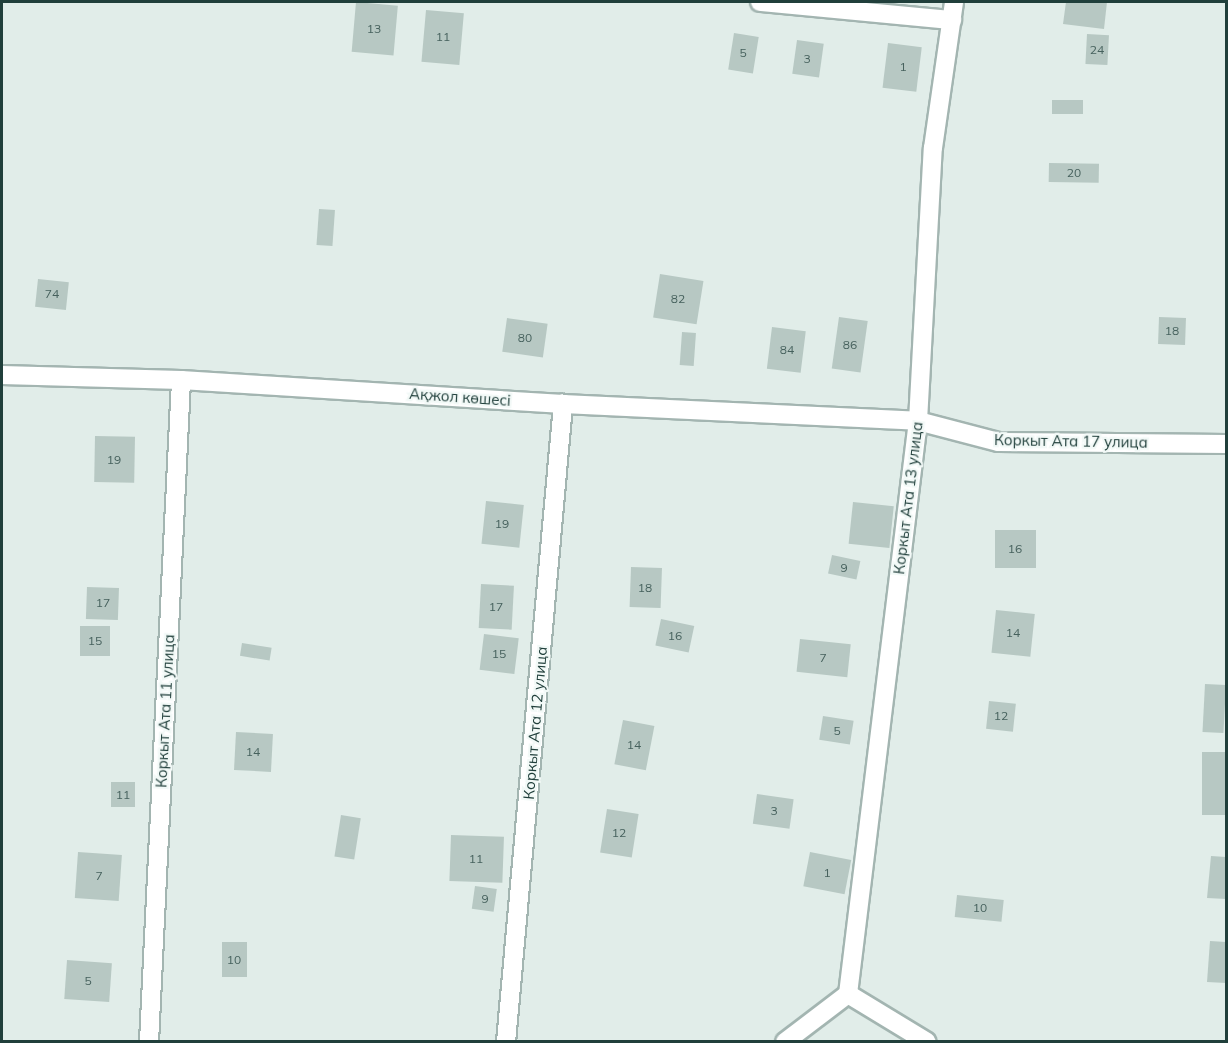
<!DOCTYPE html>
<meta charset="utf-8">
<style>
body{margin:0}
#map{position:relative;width:1228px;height:1043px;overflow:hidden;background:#e1ede9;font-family:Mulish,sans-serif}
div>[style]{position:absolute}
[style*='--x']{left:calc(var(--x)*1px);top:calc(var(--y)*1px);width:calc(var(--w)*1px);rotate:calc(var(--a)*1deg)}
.building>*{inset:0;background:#b7c8c3;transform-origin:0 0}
.roads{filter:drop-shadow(2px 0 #a3b5b1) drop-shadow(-2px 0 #a3b5b1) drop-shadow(0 2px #a3b5b1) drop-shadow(0 -2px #a3b5b1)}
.minor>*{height:18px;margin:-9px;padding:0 9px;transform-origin:9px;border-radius:9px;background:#fff}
span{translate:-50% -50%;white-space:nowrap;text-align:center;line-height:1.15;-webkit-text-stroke:4.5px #f2f9f7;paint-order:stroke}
.number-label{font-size:12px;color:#46615d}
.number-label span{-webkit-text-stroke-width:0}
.street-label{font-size:15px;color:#203f3b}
.frame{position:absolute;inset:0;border:3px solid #203f3b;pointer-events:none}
</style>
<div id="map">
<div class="building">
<i style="left:356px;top:2px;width:42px;height:50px;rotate:5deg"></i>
<i style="clip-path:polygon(1066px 2px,1107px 2px,1104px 29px,1063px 24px)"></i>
<i style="left:426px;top:10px;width:38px;height:52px;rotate:5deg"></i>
<i style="left:734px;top:33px;width:25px;height:37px;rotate:9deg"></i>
<i style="left:1087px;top:34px;width:22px;height:30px;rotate:3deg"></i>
<i style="left:797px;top:40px;width:27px;height:34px;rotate:8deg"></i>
<i style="left:888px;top:43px;width:34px;height:45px;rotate:7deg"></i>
<i style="left:1083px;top:100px;width:14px;height:31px;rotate:90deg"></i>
<i style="left:1049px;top:163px;width:50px;height:19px;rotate:1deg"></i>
<i style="left:319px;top:209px;width:16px;height:36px;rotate:4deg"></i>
<i style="left:660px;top:274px;width:44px;height:44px;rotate:9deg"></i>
<i style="left:38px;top:279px;width:31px;height:28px;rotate:6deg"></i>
<i style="left:839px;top:317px;width:29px;height:52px;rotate:8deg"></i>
<i style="left:1159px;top:317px;width:27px;height:27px;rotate:2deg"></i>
<i style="left:507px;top:318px;width:41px;height:34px;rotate:8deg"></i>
<i style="left:772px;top:327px;width:34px;height:42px;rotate:7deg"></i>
<i style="left:682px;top:332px;width:14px;height:33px;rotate:4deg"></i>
<i style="left:95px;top:436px;width:40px;height:46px;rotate:1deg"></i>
<i style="left:486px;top:501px;width:38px;height:43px;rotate:6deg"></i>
<i style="left:853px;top:502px;width:41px;height:42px;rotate:6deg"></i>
<i style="left:995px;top:530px;width:41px;height:38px"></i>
<i style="left:832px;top:555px;width:29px;height:19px;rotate:12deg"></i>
<i style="left:631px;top:567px;width:31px;height:40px;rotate:2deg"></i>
<i style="left:481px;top:584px;width:33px;height:44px;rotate:3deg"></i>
<i style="left:87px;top:587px;width:32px;height:32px;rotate:2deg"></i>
<i style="left:996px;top:610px;width:39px;height:43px;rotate:6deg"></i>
<i style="left:661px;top:619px;width:34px;height:27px;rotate:12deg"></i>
<i style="left:80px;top:626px;width:30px;height:30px"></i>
<i style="left:484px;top:634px;width:35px;height:36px;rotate:7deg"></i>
<i style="left:800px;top:639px;width:51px;height:33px;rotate:6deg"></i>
<i style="left:242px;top:643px;width:30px;height:13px;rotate:9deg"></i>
<i style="left:1205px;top:684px;width:21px;height:48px;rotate:3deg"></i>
<i style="left:989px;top:701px;width:27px;height:28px;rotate:6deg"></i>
<i style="left:823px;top:716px;width:31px;height:24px;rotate:9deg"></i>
<i style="left:623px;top:720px;width:32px;height:45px;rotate:11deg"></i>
<i style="left:236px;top:732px;width:37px;height:38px;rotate:3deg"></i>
<i style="left:1226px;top:752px;width:63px;height:24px;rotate:90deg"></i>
<i style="left:111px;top:782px;width:24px;height:25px"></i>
<i style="left:757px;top:794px;width:37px;height:30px;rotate:8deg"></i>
<i style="left:607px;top:809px;width:32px;height:44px;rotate:9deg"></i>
<i style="left:341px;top:815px;width:20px;height:42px;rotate:9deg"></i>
<i style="left:451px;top:835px;width:53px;height:46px;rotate:2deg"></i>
<i style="left:78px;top:852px;width:44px;height:46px;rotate:4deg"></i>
<i style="left:810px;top:852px;width:42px;height:35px;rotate:11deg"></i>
<i style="clip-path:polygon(1211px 856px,1226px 857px,1226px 899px,1207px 898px)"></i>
<i style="left:475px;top:886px;width:22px;height:23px;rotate:8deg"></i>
<i style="left:957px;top:895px;width:47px;height:22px;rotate:6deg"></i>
<i style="clip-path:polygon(1210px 941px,1226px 942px,1226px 983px,1207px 982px)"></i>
<i style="left:222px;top:942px;width:25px;height:35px"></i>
<i style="left:67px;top:960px;width:45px;height:39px;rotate:4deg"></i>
</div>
<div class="roads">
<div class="minor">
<i style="--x:760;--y:2;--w:193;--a:5.4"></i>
<i style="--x:2;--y:375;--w:179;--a:1.6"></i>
<i style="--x:181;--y:380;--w:383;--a:3.6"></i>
<i style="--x:563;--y:404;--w:355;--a:2.7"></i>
<i style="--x:918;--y:421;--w:83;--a:14.7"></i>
<i style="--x:998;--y:442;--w:228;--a:0.5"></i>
<i style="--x:848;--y:994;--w:577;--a:-83.04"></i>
<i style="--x:918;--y:421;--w:273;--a:-86.9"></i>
<i style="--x:933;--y:148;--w:148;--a:-81.8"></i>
<i style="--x:848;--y:994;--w:92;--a:31.3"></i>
<i style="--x:149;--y:1042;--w:663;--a:-87.23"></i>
<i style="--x:506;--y:1042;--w:641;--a:-84.89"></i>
<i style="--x:785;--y:1042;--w:79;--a:-37.3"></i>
</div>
</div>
<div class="number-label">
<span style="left:374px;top:29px">13</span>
<span style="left:443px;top:37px">11</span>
<span style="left:1097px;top:50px">24</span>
<span style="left:743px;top:53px">5</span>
<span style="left:807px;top:59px">3</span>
<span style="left:903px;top:67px">1</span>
<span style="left:1074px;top:173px">20</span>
<span style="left:52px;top:294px">74</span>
<span style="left:678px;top:299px">82</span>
<span style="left:1172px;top:331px">18</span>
<span style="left:525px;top:338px">80</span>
<span style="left:850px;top:345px">86</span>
<span style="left:787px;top:350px">84</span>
<span style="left:114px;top:460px">19</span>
<span style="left:502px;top:524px">19</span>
<span style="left:1015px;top:549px">16</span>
<span style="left:844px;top:568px">9</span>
<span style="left:645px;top:588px">18</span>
<span style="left:103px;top:603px">17</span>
<span style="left:496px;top:607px">17</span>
<span style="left:1013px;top:633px">14</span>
<span style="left:675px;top:636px">16</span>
<span style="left:95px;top:641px">15</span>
<span style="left:499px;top:654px">15</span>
<span style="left:823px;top:658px">7</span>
<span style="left:1001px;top:716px">12</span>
<span style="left:837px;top:731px">5</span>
<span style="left:634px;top:745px">14</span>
<span style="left:253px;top:752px">14</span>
<span style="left:123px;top:795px">11</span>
<span style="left:774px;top:811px">3</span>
<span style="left:619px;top:833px">12</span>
<span style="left:476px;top:859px">11</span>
<span style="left:827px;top:873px">1</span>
<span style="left:99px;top:876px">7</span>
<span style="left:485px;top:899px">9</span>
<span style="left:980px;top:908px">10</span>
<span style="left:234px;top:960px">10</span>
<span style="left:88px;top:981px">5</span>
</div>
<div class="street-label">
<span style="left:460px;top:397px;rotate:4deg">Ақжол көшесі</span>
<span style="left:1071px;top:441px;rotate:1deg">Коркыт Ата 17 улица</span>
<span style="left:908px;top:498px;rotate:-83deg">Коркыт Ата 13 улица</span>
<span style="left:165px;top:711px;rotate:-87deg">Коркыт Ата 11 улица</span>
<span style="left:535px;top:723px;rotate:-85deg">Коркыт Ата 12 улица</span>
</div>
<div class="frame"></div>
</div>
